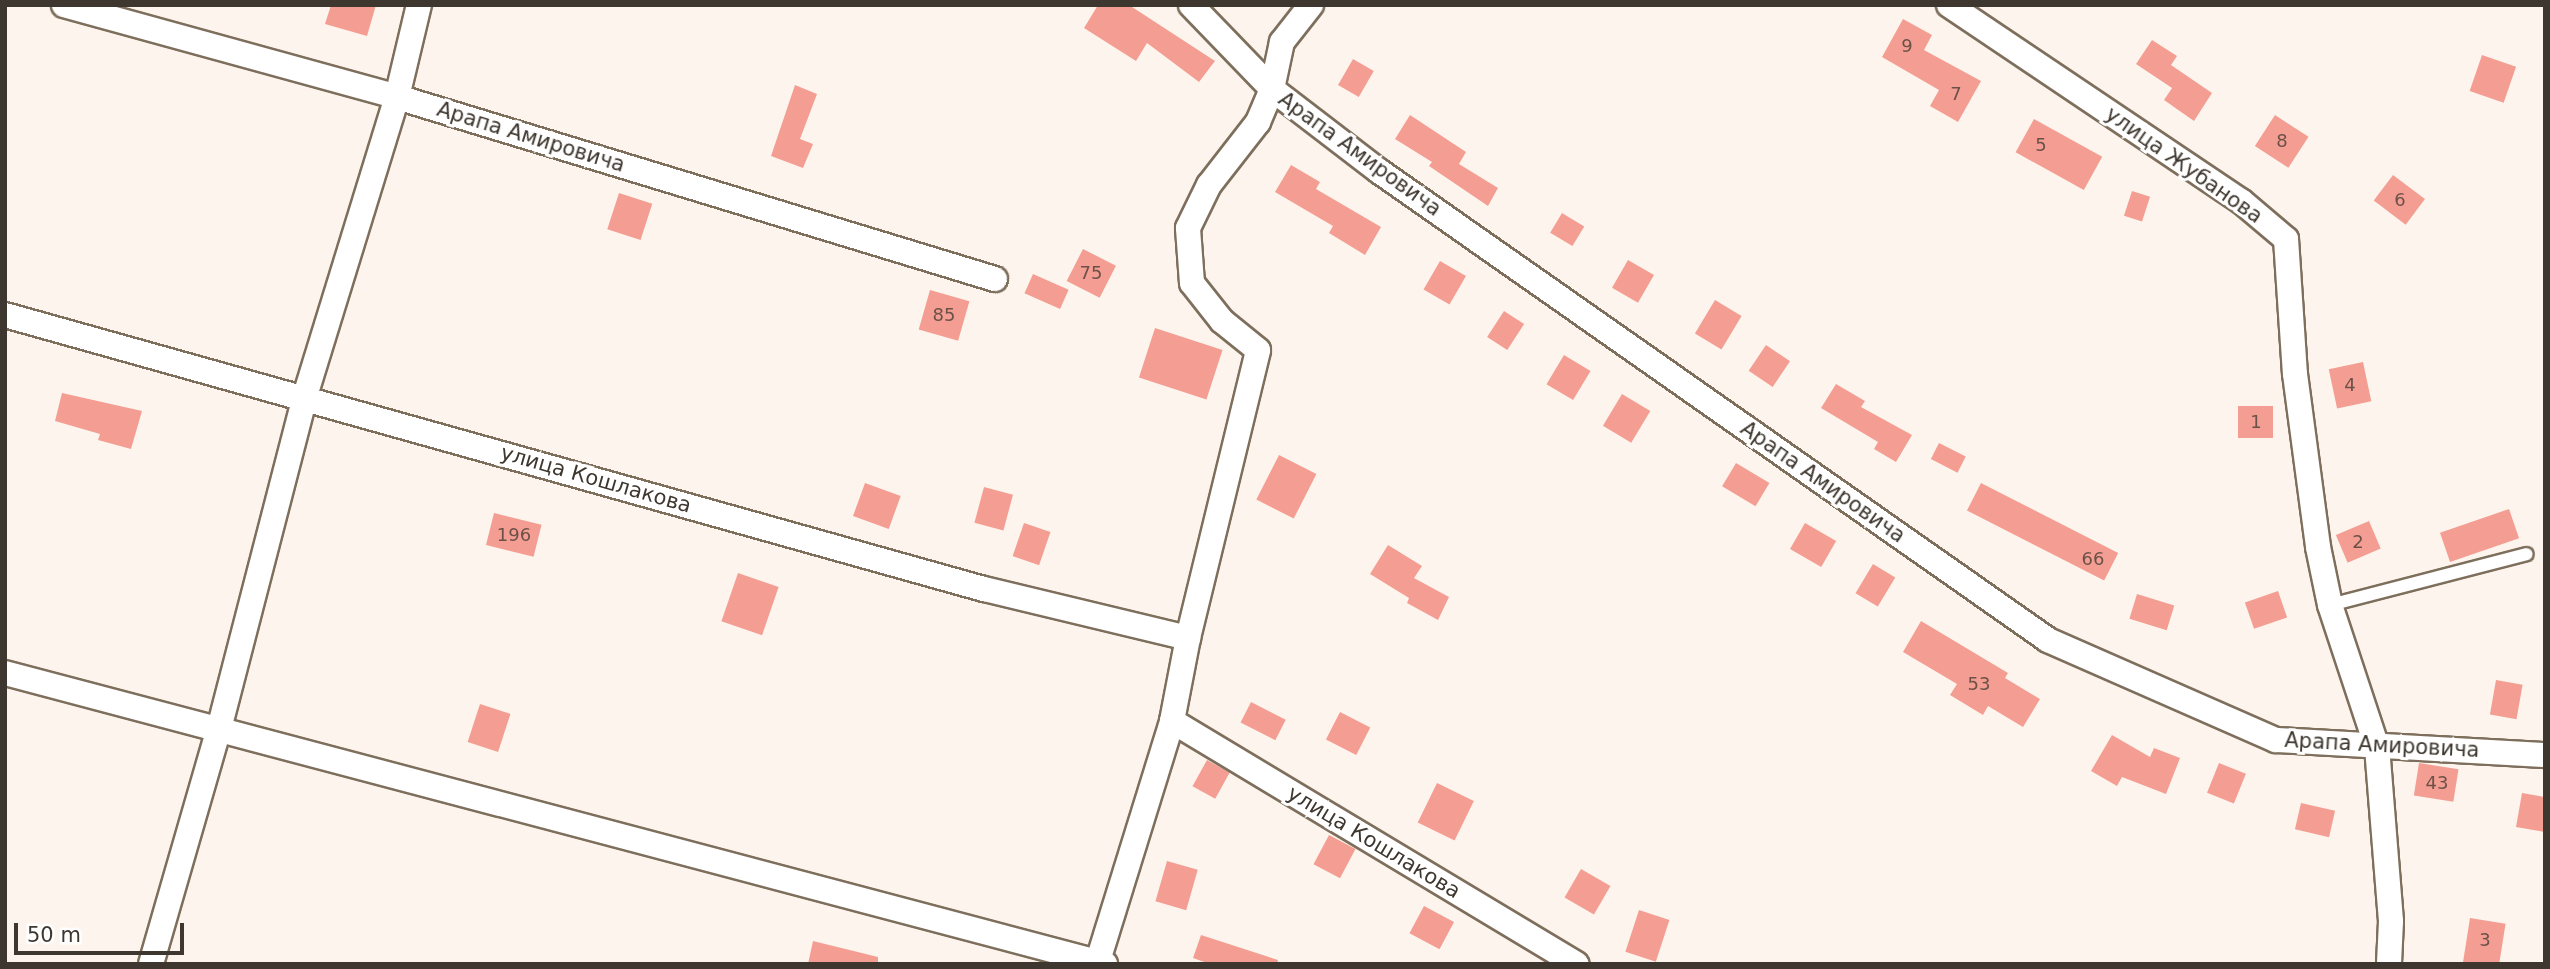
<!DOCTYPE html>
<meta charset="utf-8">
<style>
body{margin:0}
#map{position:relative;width:2550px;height:969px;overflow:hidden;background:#fdf5ed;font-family:"DejaVu Sans",sans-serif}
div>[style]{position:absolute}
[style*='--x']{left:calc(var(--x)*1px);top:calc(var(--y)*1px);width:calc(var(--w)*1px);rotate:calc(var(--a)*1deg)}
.building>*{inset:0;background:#f49e93;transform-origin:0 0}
.roads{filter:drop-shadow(2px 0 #7e6f5d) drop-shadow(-2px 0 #7e6f5d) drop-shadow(0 2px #7e6f5d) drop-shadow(0 -2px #7e6f5d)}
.lane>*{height:12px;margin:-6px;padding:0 6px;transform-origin:6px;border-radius:6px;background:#fff}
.street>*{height:24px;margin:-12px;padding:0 12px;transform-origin:12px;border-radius:12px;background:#fff}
span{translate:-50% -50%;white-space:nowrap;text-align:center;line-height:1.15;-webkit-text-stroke:6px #fff;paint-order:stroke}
.number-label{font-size:18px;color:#6c5148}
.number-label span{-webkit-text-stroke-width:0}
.street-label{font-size:21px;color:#3e372f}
.frame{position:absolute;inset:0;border:7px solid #3e372f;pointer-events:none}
.scale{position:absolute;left:14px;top:923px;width:170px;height:32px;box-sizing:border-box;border:4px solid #3e372f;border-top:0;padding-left:9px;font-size:21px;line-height:24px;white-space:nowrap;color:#3e372f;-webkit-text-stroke:5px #fff;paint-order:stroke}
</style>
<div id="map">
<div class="building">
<i style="clip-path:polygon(331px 5px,376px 5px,367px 36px,325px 24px)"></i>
<i style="clip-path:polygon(1098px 5px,1129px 5px,1215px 61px,1199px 82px,1147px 43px,1136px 61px,1084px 28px)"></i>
<i style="clip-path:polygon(1903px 19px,1932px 35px,1924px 50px,1981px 81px,1958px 122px,1930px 106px,1939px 90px,1882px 57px)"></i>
<i style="clip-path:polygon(2152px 40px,2177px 56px,2171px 65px,2212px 93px,2194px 121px,2164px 100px,2172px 88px,2136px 64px)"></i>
<i style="left:2482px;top:55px;width:36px;height:38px;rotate:19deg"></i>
<i style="left:1353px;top:59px;width:24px;height:30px;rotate:30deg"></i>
<i style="clip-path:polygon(795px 85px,817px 94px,800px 139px,813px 144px,803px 168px,771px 156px)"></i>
<i style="clip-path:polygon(1410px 115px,1466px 152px,1459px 164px,1498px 188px,1488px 206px,1429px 166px,1432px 162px,1395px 139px)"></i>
<i style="left:2275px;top:115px;width:40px;height:37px;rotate:33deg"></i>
<i style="left:2034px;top:119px;width:78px;height:38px;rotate:29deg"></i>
<i style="clip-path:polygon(1291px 165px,1320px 182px,1316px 189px,1381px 227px,1365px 255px,1329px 233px,1333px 226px,1275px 192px)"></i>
<i style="left:2393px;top:175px;width:40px;height:32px;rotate:37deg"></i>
<i style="left:2132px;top:191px;width:19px;height:26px;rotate:18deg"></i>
<i style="left:619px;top:193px;width:35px;height:38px;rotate:18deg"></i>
<i style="left:1562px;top:213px;width:26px;height:23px;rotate:31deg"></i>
<i style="left:1083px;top:249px;width:37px;height:36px;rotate:27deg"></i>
<i style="left:1628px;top:260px;width:30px;height:32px;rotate:30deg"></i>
<i style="left:1440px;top:261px;width:30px;height:33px;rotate:30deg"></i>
<i style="left:1033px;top:274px;width:39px;height:21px;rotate:24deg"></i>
<i style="left:930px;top:290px;width:41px;height:41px;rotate:16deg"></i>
<i style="left:1715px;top:300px;width:31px;height:39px;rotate:31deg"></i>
<i style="left:1504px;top:311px;width:24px;height:31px;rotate:33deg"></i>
<i style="left:1155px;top:328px;width:71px;height:52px;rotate:18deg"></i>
<i style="left:1766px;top:345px;width:29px;height:31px;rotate:34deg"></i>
<i style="left:1564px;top:355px;width:31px;height:34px;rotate:31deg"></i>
<i style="left:2363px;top:362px;width:40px;height:35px;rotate:78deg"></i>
<i style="clip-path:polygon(1836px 384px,1865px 401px,1861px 407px,1912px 435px,1896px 462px,1874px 449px,1878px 442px,1821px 408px)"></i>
<i style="clip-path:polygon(62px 393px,142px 411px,131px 449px,98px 440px,100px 434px,55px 421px)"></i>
<i style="left:1622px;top:394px;width:33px;height:37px;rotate:31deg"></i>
<i style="left:2273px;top:406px;width:32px;height:35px;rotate:90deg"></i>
<i style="left:1939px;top:443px;width:30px;height:18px;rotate:27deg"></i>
<i style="left:1279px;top:455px;width:42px;height:50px;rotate:27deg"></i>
<i style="left:1736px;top:463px;width:39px;height:27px;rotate:31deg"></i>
<i style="left:865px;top:483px;width:38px;height:35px;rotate:20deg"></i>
<i style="left:1981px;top:483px;width:154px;height:31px;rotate:27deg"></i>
<i style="left:984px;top:487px;width:30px;height:37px;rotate:15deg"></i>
<i style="left:2509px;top:509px;width:31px;height:73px;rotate:71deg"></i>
<i style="left:494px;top:513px;width:49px;height:33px;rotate:14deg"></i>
<i style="left:2369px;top:521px;width:30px;height:36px;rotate:67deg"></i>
<i style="left:1024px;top:523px;width:28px;height:35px;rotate:19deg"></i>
<i style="left:1805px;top:523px;width:36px;height:30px;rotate:30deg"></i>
<i style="clip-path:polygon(1388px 545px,1422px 566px,1414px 578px,1449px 597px,1438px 620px,1407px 603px,1409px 598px,1370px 574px)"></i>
<i style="left:1873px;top:564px;width:26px;height:34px;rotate:31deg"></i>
<i style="left:738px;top:573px;width:43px;height:51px;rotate:19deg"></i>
<i style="left:2278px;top:591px;width:28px;height:35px;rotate:71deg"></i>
<i style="left:2137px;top:594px;width:39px;height:26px;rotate:17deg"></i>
<i style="clip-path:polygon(1921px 621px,2008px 673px,2005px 678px,2040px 699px,2023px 727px,1988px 706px,1983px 715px,1950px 695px,1957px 684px,1903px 652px)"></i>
<i style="left:2496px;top:680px;width:27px;height:35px;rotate:10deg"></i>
<i style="left:1251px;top:702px;width:39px;height:23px;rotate:27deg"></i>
<i style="left:480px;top:704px;width:32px;height:40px;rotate:18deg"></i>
<i style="left:1340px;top:712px;width:34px;height:31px;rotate:27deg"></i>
<i style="clip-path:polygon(2112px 735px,2150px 757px,2154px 748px,2180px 758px,2166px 794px,2122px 777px,2117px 786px,2091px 771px)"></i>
<i style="left:1207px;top:760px;width:26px;height:30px;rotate:29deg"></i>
<i style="left:2219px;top:763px;width:29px;height:32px;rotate:22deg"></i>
<i style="left:2419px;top:763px;width:40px;height:33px;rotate:9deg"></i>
<i style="left:1437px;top:783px;width:41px;height:44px;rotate:26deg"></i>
<i style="clip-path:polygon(2522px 793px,2545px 797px,2545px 832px,2516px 827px)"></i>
<i style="left:2301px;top:803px;width:35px;height:27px;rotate:13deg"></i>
<i style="left:1329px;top:835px;width:30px;height:33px;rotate:28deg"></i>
<i style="left:1167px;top:861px;width:32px;height:42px;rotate:16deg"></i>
<i style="left:1581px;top:869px;width:34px;height:33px;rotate:30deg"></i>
<i style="left:1424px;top:906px;width:34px;height:31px;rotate:28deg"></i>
<i style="left:1639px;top:910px;width:32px;height:44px;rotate:18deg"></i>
<i style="left:2470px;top:918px;width:36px;height:47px;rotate:9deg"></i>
<i style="clip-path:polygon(1201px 935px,1278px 960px,1277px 964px,1210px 964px,1193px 958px)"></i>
<i style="clip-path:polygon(813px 941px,878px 957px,878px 964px,808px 964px)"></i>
</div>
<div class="roads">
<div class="lane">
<i style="--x:2330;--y:605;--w:203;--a:-14.5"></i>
</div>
<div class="street">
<i style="--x:64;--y:5;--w:345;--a:15.4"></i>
<i style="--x:397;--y:97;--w:625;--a:16.93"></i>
<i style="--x:1191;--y:5;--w:117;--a:46"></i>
<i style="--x:1272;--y:89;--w:135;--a:37.5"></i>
<i style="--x:1379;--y:171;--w:817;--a:35.03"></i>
<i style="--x:2048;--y:640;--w:249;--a:23.7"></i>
<i style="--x:2276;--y:740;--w:269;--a:3.2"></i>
<i style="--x:1949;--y:5;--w:352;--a:33.9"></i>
<i style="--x:2241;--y:201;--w:59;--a:40.2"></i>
<i style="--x:2286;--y:239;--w:135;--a:86.2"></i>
<i style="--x:2295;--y:374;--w:175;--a:82.4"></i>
<i style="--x:2318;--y:547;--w:59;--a:78.3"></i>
<i style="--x:2330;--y:605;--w:150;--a:71.7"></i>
<i style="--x:2377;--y:747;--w:175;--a:85.4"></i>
<i style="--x:2391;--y:921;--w:43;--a:92.7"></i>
<i style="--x:5;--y:315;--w:1017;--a:15.64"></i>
<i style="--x:984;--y:589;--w:210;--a:13.5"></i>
<i style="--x:5;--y:673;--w:1138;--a:14.82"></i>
<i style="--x:1172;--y:721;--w:472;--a:31"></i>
<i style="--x:151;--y:964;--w:245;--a:-73.9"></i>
<i style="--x:219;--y:729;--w:344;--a:-75.5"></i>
<i style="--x:305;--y:396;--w:313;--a:-72.9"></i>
<i style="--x:397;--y:97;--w:95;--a:-76.6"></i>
<i style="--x:1097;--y:964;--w:254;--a:-72.8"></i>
<i style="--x:1172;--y:721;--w:85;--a:-79.1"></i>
<i style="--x:1188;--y:638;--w:296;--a:-76.3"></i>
<i style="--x:1258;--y:350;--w:46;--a:-141.1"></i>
<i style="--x:1222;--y:321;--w:48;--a:-128.3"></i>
<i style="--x:1192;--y:283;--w:55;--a:-94.2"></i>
<i style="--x:1188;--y:228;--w:48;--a:-64"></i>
<i style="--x:1209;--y:185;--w:80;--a:-52.1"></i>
<i style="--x:1258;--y:122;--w:36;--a:-67"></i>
<i style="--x:1272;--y:89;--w:48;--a:-78"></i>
<i style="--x:1282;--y:42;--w:47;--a:-51.9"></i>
</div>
</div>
<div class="number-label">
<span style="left:1907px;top:46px">9</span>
<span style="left:1956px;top:94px">7</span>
<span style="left:2282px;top:141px">8</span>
<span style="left:2041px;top:145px">5</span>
<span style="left:2400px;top:200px">6</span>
<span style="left:1091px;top:273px">75</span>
<span style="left:944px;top:315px">85</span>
<span style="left:2350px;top:385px">4</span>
<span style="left:2256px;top:422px">1</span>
<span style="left:514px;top:535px">196</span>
<span style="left:2358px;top:542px">2</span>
<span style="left:2093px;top:559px">66</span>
<span style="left:1979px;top:684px">53</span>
<span style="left:2437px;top:783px">43</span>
<span style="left:2485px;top:940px">3</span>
</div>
<div class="street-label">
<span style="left:531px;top:137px;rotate:17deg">Арапа Амировича</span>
<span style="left:1360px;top:154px;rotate:36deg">Арапа Амировича</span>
<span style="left:2184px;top:165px;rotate:35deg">улица Жубанова</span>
<span style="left:596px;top:479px;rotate:16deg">улица Кошлакова</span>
<span style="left:1823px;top:482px;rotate:35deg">Арапа Амировича</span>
<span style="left:2382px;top:745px;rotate:3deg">Арапа Амировича</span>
<span style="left:1374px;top:842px;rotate:31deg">улица Кошлакова</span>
</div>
<div class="frame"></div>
<div class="scale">50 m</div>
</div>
